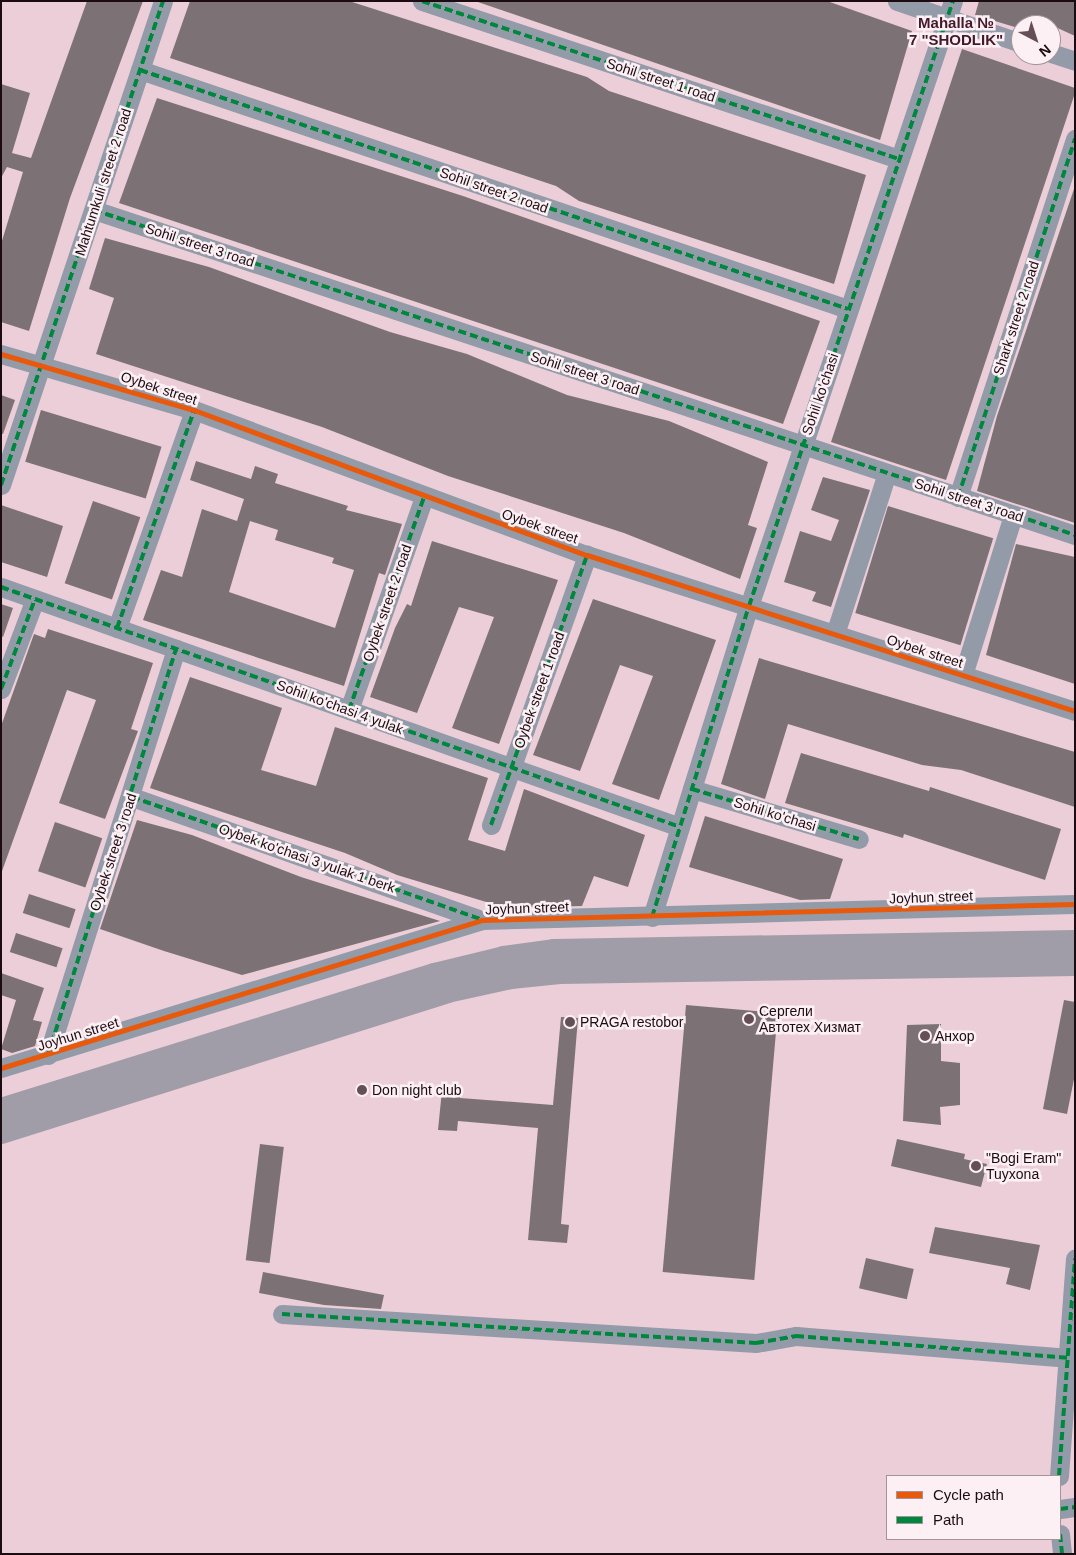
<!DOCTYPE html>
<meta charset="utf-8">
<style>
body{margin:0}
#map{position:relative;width:1076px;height:1555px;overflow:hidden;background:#ecced8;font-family:Arial,sans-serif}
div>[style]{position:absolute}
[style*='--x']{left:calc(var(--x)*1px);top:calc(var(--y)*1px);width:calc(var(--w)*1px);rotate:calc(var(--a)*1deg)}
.building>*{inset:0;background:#7c7276;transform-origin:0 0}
.minor>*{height:19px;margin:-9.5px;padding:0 9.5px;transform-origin:9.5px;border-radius:9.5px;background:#939ba8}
.major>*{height:24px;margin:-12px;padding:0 12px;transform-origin:12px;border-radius:12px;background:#a09da8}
.quiet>*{height:4px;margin-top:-2px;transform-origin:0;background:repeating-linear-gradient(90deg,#00873e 0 8px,transparent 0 12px)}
.cycleway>*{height:5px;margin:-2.5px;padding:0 2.5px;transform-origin:2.5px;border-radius:2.5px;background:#e8590c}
.dots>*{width:14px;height:14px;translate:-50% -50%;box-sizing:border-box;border:2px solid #fcf0f4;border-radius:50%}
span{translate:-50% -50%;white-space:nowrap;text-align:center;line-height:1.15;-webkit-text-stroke:5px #fcf0f4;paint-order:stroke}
.street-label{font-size:14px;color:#1d0b12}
.poi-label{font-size:14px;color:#1d0b12}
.left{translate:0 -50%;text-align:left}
.neighbourhood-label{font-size:15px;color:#43192a;font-weight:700}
.frame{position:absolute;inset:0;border:2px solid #1d0b12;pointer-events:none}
.legend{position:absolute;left:886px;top:1475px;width:175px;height:65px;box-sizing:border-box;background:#fcf0f4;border:1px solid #a3949a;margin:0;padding:6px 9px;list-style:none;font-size:15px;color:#1d0b12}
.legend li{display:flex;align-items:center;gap:10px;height:25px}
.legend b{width:25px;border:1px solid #a3949a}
.north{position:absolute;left:1011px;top:15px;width:50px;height:50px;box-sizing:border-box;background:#fcf0f4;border:1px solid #a3949a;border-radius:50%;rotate:140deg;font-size:14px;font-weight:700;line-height:20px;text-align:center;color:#1d0b12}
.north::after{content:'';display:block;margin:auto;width:18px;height:22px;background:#654f57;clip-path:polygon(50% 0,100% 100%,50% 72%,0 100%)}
</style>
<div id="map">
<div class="building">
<i style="clip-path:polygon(87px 1px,143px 1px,70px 198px,29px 331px,1px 322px,1px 244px,23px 172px,7px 167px,1px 178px,1px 84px,30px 93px,12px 153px,31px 158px)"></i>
<i style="clip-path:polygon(190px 1px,349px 1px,587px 77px,609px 91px,866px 175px,834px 284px,579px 201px,556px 186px,170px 58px)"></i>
<i style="clip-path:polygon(475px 1px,827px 1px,912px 31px,880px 140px)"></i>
<i style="clip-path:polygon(979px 1px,1075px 1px,1075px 36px,1051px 25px,1021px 25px,1021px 29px,975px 15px)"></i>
<i style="clip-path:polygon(962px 49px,1075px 88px,1075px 93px,946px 480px,831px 442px)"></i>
<i style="clip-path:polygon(157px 98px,463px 196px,820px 321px,783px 424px,119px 203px)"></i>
<i style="clip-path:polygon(1075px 186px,1075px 523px,977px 491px,997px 416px)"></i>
<i style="clip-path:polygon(105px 238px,209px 267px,390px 332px,467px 354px,567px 395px,669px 421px,768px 462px,748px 525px,757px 528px,740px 579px,624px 533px,448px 476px,322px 427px,96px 354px,114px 298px,89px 289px)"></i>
<i style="clip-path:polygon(1px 395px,15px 400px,3px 434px,1px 434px)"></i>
<i style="left:41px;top:410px;width:126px;height:54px;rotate:17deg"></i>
<i style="clip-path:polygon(evenodd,196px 461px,251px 479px,255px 466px,278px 474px,275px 483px,348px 506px,346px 510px,402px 524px,385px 575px,379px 573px,344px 686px,143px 620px,161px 570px,182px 577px,202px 509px,237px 521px,244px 499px,190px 480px,196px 461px,250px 521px,278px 530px,275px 540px,334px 558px,332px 563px,354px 570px,335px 628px,229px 592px,250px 521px)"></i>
<i style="clip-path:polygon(823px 477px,870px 490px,831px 607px,812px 601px,816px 592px,784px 582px,800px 531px,831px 541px,839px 520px,811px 510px)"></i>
<i style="left:93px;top:501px;width:50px;height:87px;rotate:19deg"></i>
<i style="clip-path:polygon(1px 505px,63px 526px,47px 577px,1px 562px)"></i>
<i style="left:888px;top:506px;width:110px;height:112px;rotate:17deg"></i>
<i style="clip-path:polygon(432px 541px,558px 580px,499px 744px,452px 728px,494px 617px,459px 607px,417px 713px,370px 697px,395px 628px,407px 604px,411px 606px)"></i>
<i style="clip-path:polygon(1016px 544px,1075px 557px,1075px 684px,986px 655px)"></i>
<i style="clip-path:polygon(593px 599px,716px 640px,659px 800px,612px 784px,653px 676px,620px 665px,580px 771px,533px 755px)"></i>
<i style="clip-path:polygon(1px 604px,13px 608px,3px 637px,1px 636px)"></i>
<i style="clip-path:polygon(48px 629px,153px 663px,131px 729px,138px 731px,105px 819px,59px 803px,96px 700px,67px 690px,1px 874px,1px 726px,34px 634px,45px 638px)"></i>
<i style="clip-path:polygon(759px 658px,1075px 752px,1075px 807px,961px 770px,922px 765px,788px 724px,765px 799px,721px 784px)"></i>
<i style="clip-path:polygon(190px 677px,282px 708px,261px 770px,316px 786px,335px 727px,488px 778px,468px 840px,505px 851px,524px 789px,645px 835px,628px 887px,594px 876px,582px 906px,506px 908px,397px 875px,345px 853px,150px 788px)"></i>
<i style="clip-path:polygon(801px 753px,929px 791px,930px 787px,1061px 829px,1045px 880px,904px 834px,903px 838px,785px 803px)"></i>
<i style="clip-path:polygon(705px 816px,843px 859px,830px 899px,800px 900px,689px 867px)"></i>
<i style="clip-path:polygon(137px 820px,192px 835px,301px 877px,440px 921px,242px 975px,164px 951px,100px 929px)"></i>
<i style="left:55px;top:822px;width:50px;height:52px;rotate:19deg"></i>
<i style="left:29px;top:894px;width:49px;height:20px;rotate:18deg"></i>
<i style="left:16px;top:933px;width:49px;height:20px;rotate:18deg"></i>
<i style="clip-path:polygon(1px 973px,44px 988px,33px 1020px,42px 1022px,35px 1046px,12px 1053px,1px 1049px,16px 1000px,1px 995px)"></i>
<i style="clip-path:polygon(1064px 1000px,1075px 1002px,1075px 1074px,1067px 1114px,1043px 1109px)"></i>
<i style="left:686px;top:1005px;width:92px;height:268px;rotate:5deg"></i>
<i style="clip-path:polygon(561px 1017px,578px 1018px,561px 1224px,569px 1225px,567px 1243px,528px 1240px,538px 1128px,458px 1121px,457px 1131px,438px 1130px,442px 1090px,460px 1091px,460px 1098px,553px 1105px)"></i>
<i style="clip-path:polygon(941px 1024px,941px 1061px,960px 1063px,960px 1105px,940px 1107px,941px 1125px,903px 1121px,907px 1025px)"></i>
<i style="clip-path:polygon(897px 1139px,965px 1154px,964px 1159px,987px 1164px,981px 1187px,891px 1166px)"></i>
<i style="left:260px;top:1144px;width:24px;height:117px;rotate:7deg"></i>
<i style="clip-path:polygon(935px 1227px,1040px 1245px,1030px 1290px,1006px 1284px,1010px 1268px,929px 1253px)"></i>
<i style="left:866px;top:1258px;width:49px;height:31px;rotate:13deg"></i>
<i style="clip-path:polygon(263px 1272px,384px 1295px,381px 1309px,324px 1305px,259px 1293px)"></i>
</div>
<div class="minor">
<i style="--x:422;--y:1;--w:502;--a:18.33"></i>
<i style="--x:897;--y:1;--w:131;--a:18.7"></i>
<i style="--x:1051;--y:53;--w:25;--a:18"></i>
<i style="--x:140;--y:70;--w:747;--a:18.65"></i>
<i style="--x:94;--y:210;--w:1033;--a:18.33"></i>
<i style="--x:1;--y:354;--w:201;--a:16.2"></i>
<i style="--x:194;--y:410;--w:419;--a:20.3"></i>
<i style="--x:587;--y:555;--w:512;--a:17.73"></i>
<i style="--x:1;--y:485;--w:510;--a:-71.49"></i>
<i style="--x:958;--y:497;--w:377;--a:-71.9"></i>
<i style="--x:1;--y:587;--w:720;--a:19.47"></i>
<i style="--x:117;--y:628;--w:231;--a:-70.5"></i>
<i style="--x:835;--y:634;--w:169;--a:-72.1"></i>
<i style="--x:963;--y:675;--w:168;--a:-72.6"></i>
<i style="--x:1;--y:689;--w:96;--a:-69.3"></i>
<i style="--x:349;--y:710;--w:226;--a:-70.6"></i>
<i style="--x:692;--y:789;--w:174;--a:16.7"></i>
<i style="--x:132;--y:797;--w:371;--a:19.4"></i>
<i style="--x:491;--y:825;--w:287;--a:-70.4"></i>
<i style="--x:652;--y:917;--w:326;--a:-72.7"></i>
<i style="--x:749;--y:606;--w:638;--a:-71.37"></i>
<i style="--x:48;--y:1055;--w:426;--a:-72.5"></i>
<i style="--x:1;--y:1068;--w:503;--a:-17.1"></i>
<i style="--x:482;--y:920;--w:593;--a:-1.55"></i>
<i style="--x:282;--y:1314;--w:475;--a:3.5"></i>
<i style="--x:756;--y:1343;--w:41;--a:-9.9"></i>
<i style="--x:796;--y:1336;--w:272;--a:4.6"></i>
<i style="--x:1059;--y:1476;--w:218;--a:-85.8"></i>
<i style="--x:1060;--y:1509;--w:15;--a:-8"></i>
<i style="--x:1060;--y:1534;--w:20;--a:84"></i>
</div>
<div class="major">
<i style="--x:1;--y:1110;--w:455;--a:-17.3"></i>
<i style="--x:435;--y:975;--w:71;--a:-13.8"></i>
<i style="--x:504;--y:958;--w:50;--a:-8"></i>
<i style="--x:554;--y:951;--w:521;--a:-0.99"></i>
<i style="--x:1;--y:1132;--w:468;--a:-17.5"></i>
<i style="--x:447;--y:991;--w:66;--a:-12.3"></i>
<i style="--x:511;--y:977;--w:49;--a:-5.8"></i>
<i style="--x:560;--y:972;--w:515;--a:-0.89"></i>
</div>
<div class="quiet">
<i style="--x:422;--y:1;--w:502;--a:18.33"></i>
<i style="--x:140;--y:70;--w:747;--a:18.65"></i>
<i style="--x:94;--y:210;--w:1033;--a:18.33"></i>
<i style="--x:1;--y:485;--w:510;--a:-71.49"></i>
<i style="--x:958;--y:497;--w:377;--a:-71.9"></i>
<i style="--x:1;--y:587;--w:720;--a:19.47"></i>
<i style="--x:117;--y:628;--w:231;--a:-70.5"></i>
<i style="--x:1;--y:689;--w:96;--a:-69.3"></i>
<i style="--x:349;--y:710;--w:226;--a:-70.6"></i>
<i style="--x:692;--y:789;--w:174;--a:16.7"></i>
<i style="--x:132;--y:797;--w:370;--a:19.3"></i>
<i style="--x:491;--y:825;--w:287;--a:-70.4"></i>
<i style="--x:652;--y:917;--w:326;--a:-72.7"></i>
<i style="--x:749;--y:606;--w:638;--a:-71.37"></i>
<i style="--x:48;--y:1055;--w:426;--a:-72.5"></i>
<i style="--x:282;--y:1314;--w:475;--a:3.5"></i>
<i style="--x:756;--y:1343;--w:41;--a:-9.9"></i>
<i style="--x:796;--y:1336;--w:272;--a:4.6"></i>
<i style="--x:1059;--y:1476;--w:218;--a:-85.8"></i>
<i style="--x:1060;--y:1509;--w:15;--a:-8"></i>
<i style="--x:1060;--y:1534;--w:20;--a:84"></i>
</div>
<div class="cycleway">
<i style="--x:1;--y:354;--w:201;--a:16.2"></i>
<i style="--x:194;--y:410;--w:419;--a:20.3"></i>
<i style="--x:587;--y:555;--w:512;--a:17.73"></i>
<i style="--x:1;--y:1068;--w:503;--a:-17.1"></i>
<i style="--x:482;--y:920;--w:593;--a:-1.55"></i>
</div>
<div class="dots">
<i style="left:749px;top:1019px;background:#654f57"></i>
<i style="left:570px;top:1022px;background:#654f57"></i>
<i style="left:925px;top:1036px;background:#654f57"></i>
<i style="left:362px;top:1090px;background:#654f57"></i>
<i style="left:976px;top:1166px;background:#654f57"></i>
</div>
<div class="street-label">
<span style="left:661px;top:80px;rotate:18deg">Sohil street 1 road</span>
<span style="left:103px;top:182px;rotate:-72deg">Mahtumkuli street 2 road</span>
<span style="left:494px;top:190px;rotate:19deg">Sohil street 2 road</span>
<span style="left:200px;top:245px;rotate:18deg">Sohil street 3 road</span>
<span style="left:1016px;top:318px;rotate:-72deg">Shark street 2 road</span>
<span style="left:585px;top:373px;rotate:18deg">Sohil street 3 road</span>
<span style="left:159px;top:388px;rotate:18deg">Oybek street</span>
<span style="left:820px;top:394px;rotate:-71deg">Sohil ko'chasi</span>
<span style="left:969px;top:500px;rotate:18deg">Sohil street 3 road</span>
<span style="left:540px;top:526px;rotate:19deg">Oybek street</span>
<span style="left:387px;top:603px;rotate:-71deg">Oybek street 2 road</span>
<span style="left:925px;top:651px;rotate:18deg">Oybek street</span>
<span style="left:539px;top:690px;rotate:-70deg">Oybek street 1 road</span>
<span style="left:340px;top:707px;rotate:20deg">Sohil ko'chasi 4 yulak</span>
<span style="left:775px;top:814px;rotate:17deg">Sohil ko'chasi</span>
<span style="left:113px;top:852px;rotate:-72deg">Oybek street 3 road</span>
<span style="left:307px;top:858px;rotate:19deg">Oybek ko'chasi 3 yulak 1 berk</span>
<span style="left:931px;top:897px;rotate:-2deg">Joyhun street</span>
<span style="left:527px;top:908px;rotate:-2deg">Joyhun street</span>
<span style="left:78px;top:1034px;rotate:-17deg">Joyhun street</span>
</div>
<div class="poi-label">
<span class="left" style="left:759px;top:1019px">Сергели<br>Автотех Хизмат</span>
<span class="left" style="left:580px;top:1022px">PRAGA restobor</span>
<span class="left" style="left:935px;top:1036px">Анхор</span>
<span class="left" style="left:372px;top:1090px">Don night club</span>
<span class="left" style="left:986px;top:1166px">"Bogi Eram"<br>Tuyxona</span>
</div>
<div class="neighbourhood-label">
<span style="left:956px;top:31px">Mahalla №<br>7 "SHODLIK"</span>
</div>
<div class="frame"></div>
<ul class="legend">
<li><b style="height:6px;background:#e8590c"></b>Cycle path</li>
<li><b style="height:6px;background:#00873e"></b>Path</li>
</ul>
<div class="north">N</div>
</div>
